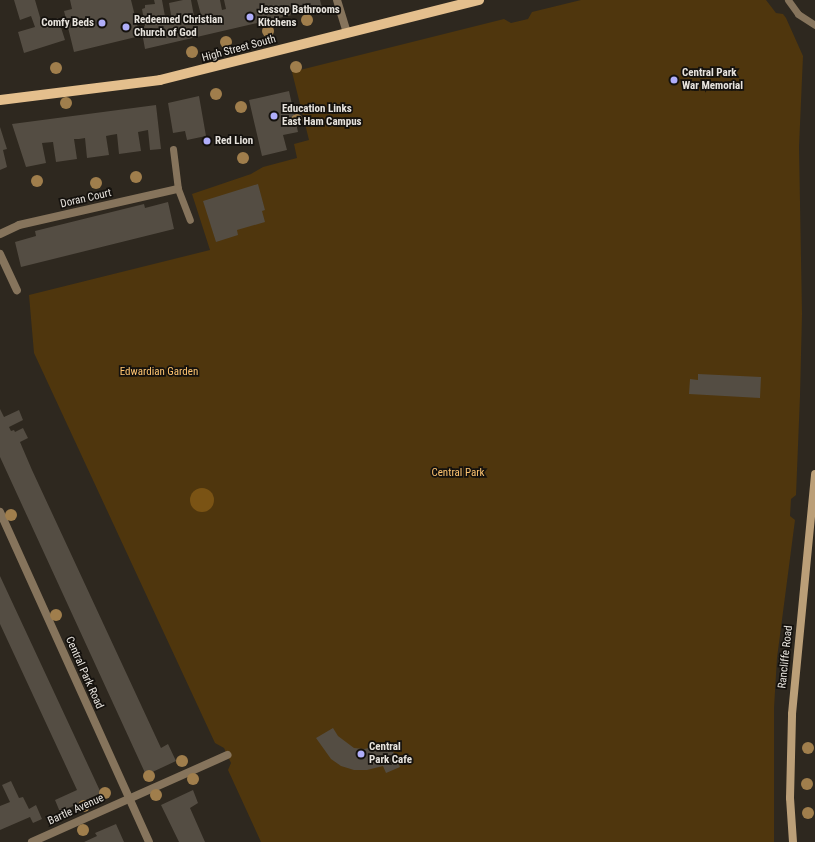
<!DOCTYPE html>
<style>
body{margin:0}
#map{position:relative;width:815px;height:842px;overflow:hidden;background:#2e281f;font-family:"Roboto Condensed",sans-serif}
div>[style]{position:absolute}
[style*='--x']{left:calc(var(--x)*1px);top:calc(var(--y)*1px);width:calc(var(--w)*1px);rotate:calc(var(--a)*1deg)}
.green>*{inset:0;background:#4f360d}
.water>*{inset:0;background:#7a5314}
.round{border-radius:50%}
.building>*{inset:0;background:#544d43}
.lane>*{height:7px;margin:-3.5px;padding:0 3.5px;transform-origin:3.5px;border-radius:3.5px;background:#86745c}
.street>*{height:8px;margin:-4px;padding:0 4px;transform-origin:4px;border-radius:4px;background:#86745c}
.secondary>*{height:8px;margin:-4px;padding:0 4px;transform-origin:4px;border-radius:4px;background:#bb9f78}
.primary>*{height:10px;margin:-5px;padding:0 5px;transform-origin:5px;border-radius:5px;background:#e4bf8d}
.trees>*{width:12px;height:12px;margin:-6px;border-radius:50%;background:#a07e4c}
.dots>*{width:11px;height:11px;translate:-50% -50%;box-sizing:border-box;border:2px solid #14110d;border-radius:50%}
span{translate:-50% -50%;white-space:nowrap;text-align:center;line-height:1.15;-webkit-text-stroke:3.5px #14110d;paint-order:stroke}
.poi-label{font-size:11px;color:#e7e3dd;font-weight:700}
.left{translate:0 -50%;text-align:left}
.right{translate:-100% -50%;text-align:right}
.street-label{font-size:11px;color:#e7e3dd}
.park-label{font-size:11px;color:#fec470}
</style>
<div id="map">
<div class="green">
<i style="clip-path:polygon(581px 0,766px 0,776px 13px,783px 14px,786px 18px,803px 56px,799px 147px,802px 314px,800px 396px,796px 495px,791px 499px,790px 516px,795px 520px,777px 658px,774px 708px,774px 842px,261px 842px,228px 770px,231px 763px,224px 748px,215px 743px,34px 353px,29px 295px,210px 250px,192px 194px,251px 174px,263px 167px,297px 158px,294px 144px,309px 140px,292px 72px,504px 19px,511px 23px,528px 19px,532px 12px)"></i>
</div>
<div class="water">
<i class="round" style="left:190px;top:488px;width:24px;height:24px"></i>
</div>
<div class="building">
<i style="clip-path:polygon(14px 0,35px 0,42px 24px,58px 18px,65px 40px,24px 53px,18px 32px,35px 27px,31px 16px,20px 20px)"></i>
<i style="clip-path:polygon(70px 0,131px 0,140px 36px,74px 52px,64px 11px,72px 9px)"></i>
<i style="clip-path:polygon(154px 0,162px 0,166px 22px,172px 21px,169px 3px,183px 0,191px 0,194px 16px,201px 15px,197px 0,220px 0,222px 10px,226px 9px,224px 0,320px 0,322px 8px,145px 49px,141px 27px,145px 26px,142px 9px,145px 8px,145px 5px,155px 4px)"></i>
<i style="clip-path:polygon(289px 91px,298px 132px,283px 135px,287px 150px,262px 156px,249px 100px)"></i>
<i style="clip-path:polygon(199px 96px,206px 136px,187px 140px,185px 131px,173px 133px,168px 103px)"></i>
<i style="clip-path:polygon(156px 105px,161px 149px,150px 150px,148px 130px,138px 132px,141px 151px,119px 154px,117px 134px,111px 135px,106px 136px,109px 155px,87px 158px,85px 138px,79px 139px,74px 139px,77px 159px,56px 162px,53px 142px,42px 143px,46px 163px,26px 167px,12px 124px)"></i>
<i style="clip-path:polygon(0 127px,7px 149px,3px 150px,7px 167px,0 170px)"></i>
<i style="clip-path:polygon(258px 184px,265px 210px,262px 211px,265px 222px,237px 230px,238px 235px,216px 242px,203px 201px)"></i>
<i style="clip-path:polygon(168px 202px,174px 229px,21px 267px,15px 242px,36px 236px,35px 231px,144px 204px,145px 208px)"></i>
<i style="clip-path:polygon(698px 374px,761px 377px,760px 398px,689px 394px,690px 379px,698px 380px)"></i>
<i style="clip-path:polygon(0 409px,4px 417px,19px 410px,23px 420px,9px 427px,11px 431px,14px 430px,15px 432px,23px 428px,28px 438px,20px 442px,32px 470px,161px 748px,168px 744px,176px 761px,146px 775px,0 457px)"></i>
<i style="clip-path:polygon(0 576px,101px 793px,60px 812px,55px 800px,77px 790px,0 624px)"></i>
<i style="clip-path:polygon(333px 728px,338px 736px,354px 748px,364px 749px,378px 746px,380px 750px,390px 745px,400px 767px,386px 773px,383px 766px,367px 770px,354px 770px,341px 766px,331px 759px,316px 738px)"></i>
<i style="clip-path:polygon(11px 781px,19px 798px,23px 797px,29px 809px,36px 805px,42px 819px,33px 823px,30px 817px,0 830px,0 806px,10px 802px,2px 785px)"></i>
<i style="clip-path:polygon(193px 790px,198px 803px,190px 808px,205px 842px,179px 842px,161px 805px)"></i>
<i style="clip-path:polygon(116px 824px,124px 842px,84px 842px,97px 836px,95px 833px)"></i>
</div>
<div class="lane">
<i style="--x:788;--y:0;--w:17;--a:54"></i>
<i style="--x:798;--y:14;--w:20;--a:33"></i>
<i style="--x:173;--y:149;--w:40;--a:82.9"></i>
<i style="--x:178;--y:189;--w:33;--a:69"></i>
</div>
<div class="street">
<i style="--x:337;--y:0;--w:34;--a:73"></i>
<i style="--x:0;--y:234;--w:21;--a:-25"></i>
<i style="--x:19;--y:225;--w:163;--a:-12.8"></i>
<i style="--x:0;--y:254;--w:40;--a:65"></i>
<i style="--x:0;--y:512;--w:362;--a:65.7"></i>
<i style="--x:32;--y:842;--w:214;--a:-24"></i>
</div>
<div class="secondary">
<i style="--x:793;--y:842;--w:44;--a:-93.9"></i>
<i style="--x:790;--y:798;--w:84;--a:-88.6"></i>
<i style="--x:792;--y:714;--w:241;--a:-84.5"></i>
</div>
<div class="primary">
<i style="--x:0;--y:100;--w:161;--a:-7.1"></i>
<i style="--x:160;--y:80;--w:329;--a:-14.1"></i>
</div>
<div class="trees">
<i style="left:307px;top:20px"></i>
<i style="left:268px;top:31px"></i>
<i style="left:226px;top:42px"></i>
<i style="left:192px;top:52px"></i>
<i style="left:296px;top:67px"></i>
<i style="left:56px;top:68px"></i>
<i style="left:216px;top:94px"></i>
<i style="left:66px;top:103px"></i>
<i style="left:241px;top:107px"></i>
<i style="left:297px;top:120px"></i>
<i style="left:243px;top:158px"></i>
<i style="left:136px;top:177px"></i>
<i style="left:37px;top:181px"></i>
<i style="left:96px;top:183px"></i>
<i style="left:11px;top:515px"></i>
<i style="left:56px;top:615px"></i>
<i style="left:808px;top:748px"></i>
<i style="left:182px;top:761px"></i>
<i style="left:149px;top:776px"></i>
<i style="left:193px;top:779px"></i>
<i style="left:807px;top:784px"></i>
<i style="left:105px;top:793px"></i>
<i style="left:156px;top:795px"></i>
<i style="left:84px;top:806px"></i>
<i style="left:808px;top:813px"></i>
<i style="left:83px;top:830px"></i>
</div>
<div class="dots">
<i style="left:250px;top:17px;background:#b0aefa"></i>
<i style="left:102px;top:23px;background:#b0aefa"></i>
<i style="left:126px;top:27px;background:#b0aefa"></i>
<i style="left:674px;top:80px;background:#b0aefa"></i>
<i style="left:274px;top:116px;background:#b0aefa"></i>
<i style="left:207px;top:141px;background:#b0aefa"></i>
<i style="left:361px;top:754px;background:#b0aefa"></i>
</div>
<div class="poi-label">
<span class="left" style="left:258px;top:17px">Jessop Bathrooms<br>Kitchens</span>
<span class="left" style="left:134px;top:27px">Redeemed Christian<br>Church of God</span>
<span class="right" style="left:94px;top:23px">Comfy Beds</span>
<span class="left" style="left:682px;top:80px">Central Park<br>War Memorial</span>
<span class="left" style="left:282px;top:116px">Education Links<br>East Ham Campus</span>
<span class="left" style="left:215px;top:141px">Red Lion</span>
<span class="left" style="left:369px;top:754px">Central<br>Park Cafe</span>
</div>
<div class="street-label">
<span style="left:239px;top:49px;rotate:-15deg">High Street South</span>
<span style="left:86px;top:199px;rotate:-13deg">Doran Court</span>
<span style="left:786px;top:657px;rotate:-84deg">Rancliffe Road</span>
<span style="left:84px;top:673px;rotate:66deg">Central Park Road</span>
<span style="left:76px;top:810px;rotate:-24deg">Bartle Avenue</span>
</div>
<div class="park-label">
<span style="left:159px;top:372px">Edwardian Garden</span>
<span style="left:458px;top:473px">Central Park</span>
</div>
</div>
